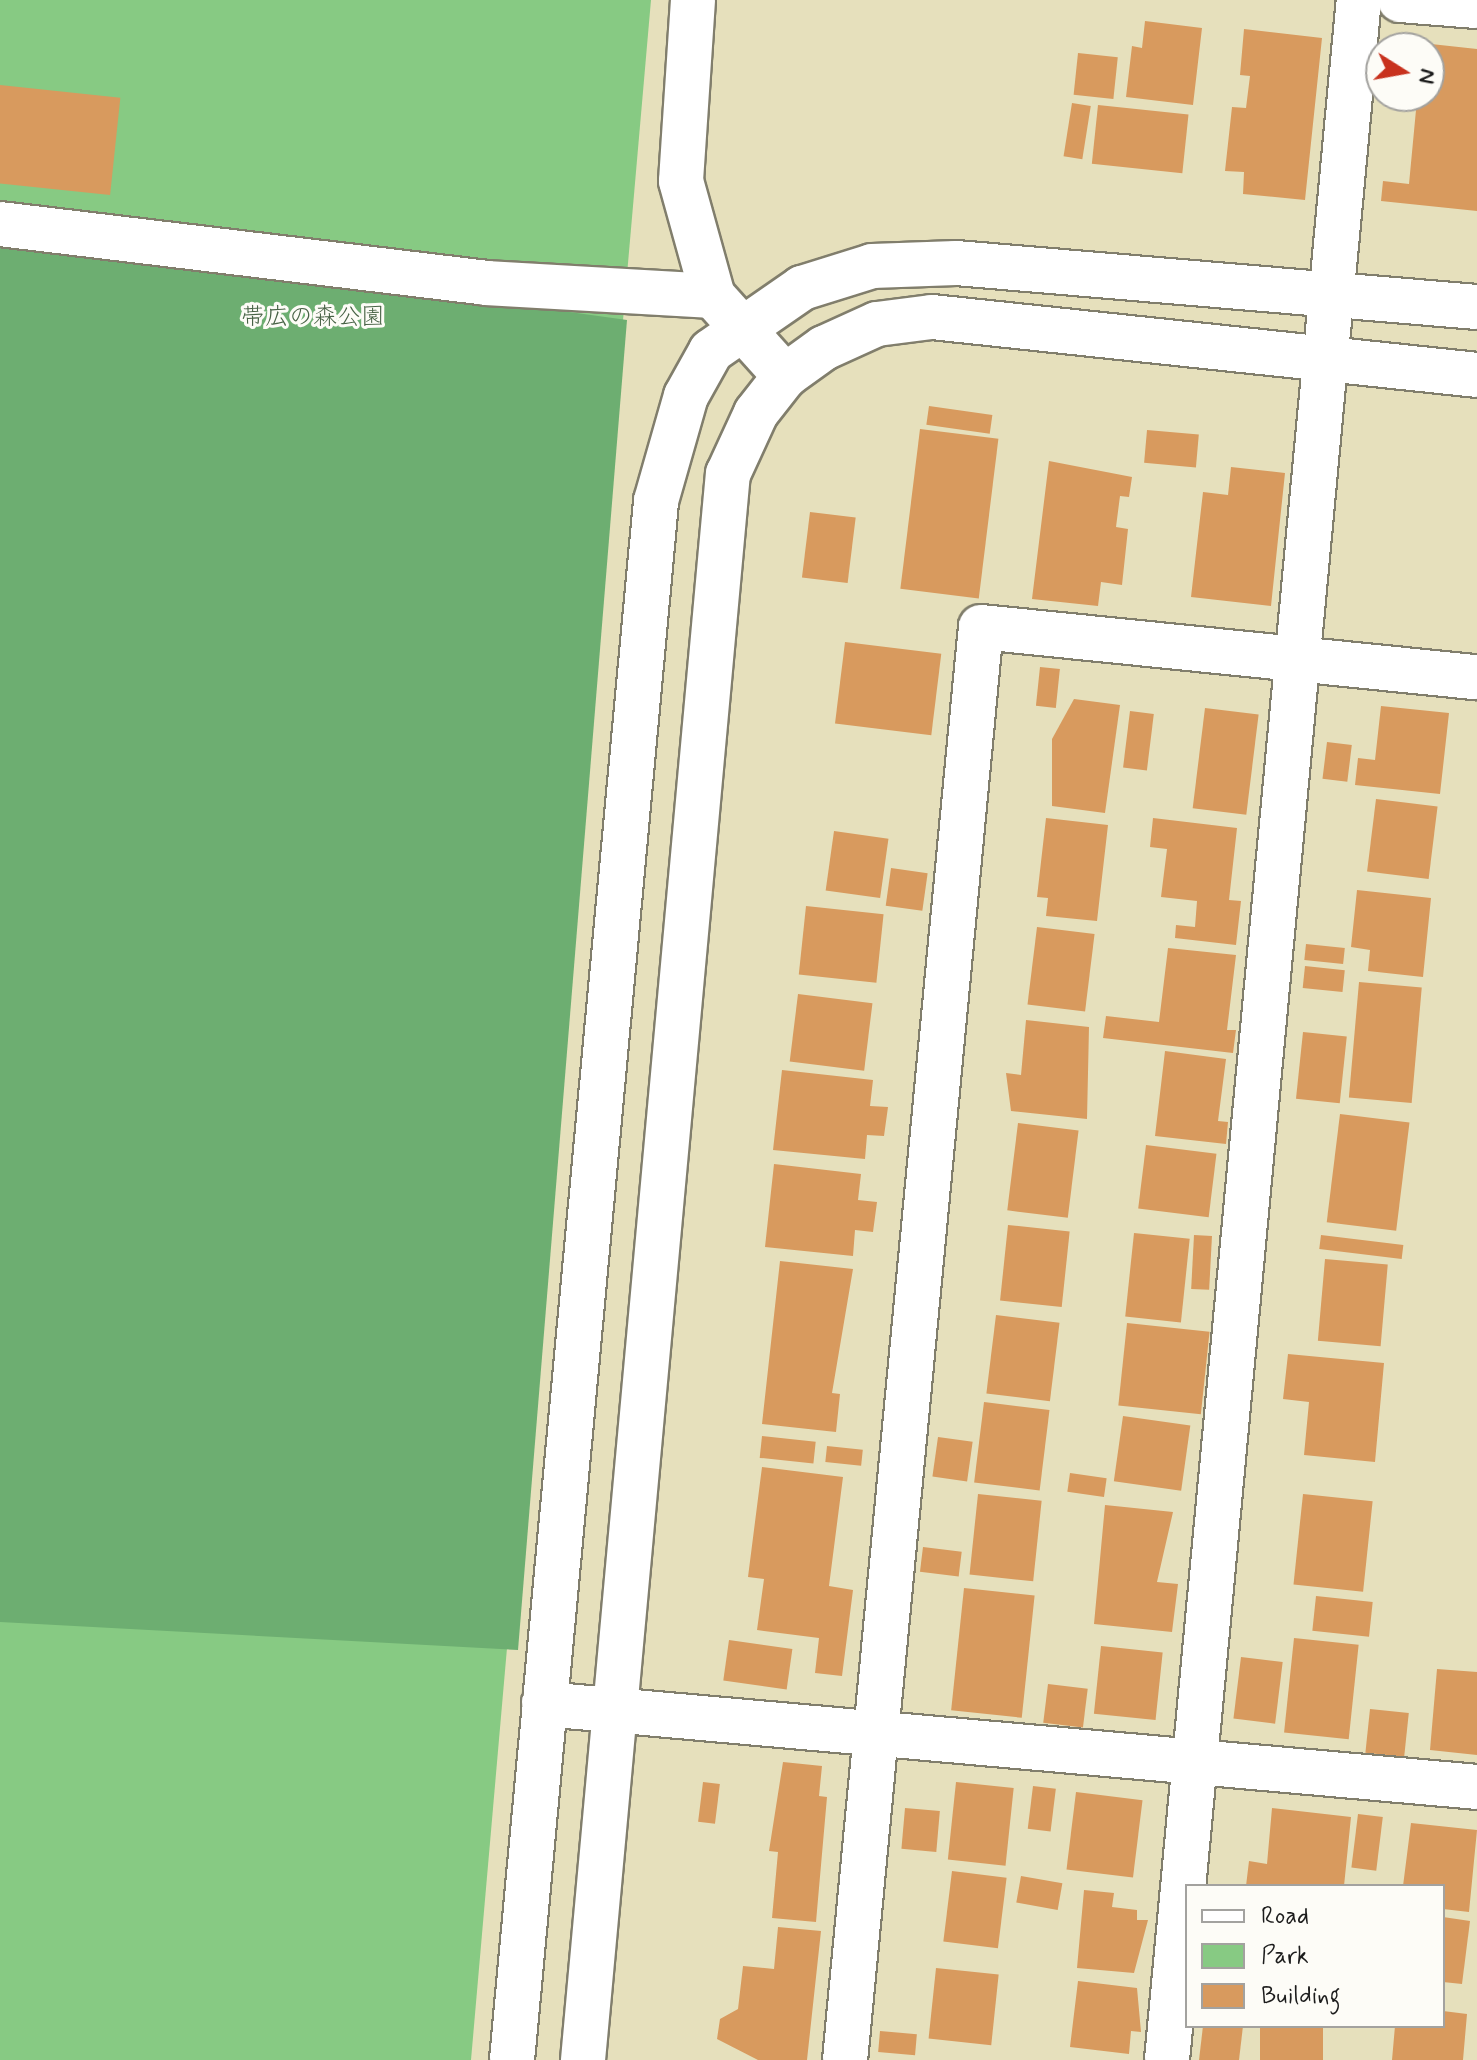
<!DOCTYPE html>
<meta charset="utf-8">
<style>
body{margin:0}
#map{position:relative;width:1477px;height:2060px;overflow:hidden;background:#e6e0bc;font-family:Mynerve,"Klee One",sans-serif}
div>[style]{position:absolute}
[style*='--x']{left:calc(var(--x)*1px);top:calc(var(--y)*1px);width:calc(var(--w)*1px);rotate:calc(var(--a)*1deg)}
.green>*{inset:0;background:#87ca83}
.forest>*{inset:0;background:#6dae71}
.building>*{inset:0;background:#d89a5e;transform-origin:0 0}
.roads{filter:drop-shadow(2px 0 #817e6c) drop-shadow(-2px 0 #817e6c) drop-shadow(0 2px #817e6c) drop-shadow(0 -2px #817e6c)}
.minor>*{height:44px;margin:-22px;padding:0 22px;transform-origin:22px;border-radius:22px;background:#fff}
span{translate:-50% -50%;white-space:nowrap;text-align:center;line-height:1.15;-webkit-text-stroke:6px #fdfcf7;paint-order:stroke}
.park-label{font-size:24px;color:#476245}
.legend{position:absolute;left:1185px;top:1884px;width:260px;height:144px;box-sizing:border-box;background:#fdfcf7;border:2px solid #a3a29f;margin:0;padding:10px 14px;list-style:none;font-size:24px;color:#1c1c1c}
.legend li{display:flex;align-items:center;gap:16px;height:40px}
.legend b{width:40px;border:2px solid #a3a29f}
.north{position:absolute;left:1365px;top:32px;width:80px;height:80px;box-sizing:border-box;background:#fdfcf7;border:2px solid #a3a29f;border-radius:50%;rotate:101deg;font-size:22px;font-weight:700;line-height:32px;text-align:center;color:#1c1c1c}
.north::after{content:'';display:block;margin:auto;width:28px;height:36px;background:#c8321e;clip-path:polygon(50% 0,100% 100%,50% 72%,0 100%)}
</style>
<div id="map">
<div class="green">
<i style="clip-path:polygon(0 0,651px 0,471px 2060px,0 2060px)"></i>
</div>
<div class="forest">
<i style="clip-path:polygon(0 233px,627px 320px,518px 1650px,0 1622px)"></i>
</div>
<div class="building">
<i style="clip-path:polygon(1145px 21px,1202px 28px,1193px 105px,1126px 97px,1132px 46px,1142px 48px)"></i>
<i style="clip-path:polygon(1244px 29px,1322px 38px,1305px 200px,1243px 194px,1244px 172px,1225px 171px,1232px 107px,1246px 108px,1250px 76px,1240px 75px)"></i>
<i style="clip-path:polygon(1431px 44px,1477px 49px,1477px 211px,1381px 201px,1383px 181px,1409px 184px,1416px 110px,1389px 107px,1390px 96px,1429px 96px)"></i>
<i style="left:1078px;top:53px;width:40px;height:42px;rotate:6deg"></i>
<i style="left:0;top:85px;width:121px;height:98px;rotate:6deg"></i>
<i style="left:1072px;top:103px;width:19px;height:54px;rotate:9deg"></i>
<i style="left:1098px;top:105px;width:91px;height:59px;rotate:6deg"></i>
<i style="left:929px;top:406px;width:64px;height:19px;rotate:8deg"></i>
<i style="left:920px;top:429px;width:79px;height:161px;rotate:7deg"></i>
<i style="left:1147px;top:430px;width:52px;height:33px;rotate:5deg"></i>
<i style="clip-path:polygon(1049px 461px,1132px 477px,1129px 497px,1120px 496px,1116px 527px,1128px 529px,1122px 585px,1101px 582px,1098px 606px,1032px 599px)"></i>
<i style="clip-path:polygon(1231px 467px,1285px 473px,1271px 606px,1191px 597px,1203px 492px,1228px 495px)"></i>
<i style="left:810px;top:512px;width:46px;height:66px;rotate:7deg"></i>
<i style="left:845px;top:642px;width:97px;height:82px;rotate:7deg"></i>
<i style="left:1040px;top:667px;width:20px;height:39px;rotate:6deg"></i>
<i style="clip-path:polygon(1074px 699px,1120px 705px,1105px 813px,1052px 806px,1052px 739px)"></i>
<i style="clip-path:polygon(1381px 706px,1449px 713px,1440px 794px,1355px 785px,1358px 758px,1375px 760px)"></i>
<i style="left:1205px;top:708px;width:54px;height:101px;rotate:7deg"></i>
<i style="left:1130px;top:711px;width:24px;height:57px;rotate:7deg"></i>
<i style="left:1327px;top:742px;width:25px;height:37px;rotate:7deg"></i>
<i style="left:1376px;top:799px;width:62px;height:73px;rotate:7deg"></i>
<i style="clip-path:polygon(1046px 818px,1108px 825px,1097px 921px,1046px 916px,1048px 898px,1037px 897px)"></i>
<i style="clip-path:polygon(1153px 818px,1237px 828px,1229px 900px,1241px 901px,1236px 945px,1175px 938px,1176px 925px,1195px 927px,1197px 901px,1161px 897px,1167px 849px,1150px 847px)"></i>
<i style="left:834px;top:831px;width:55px;height:60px;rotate:8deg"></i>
<i style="left:891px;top:868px;width:37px;height:38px;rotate:8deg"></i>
<i style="clip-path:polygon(1357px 890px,1431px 898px,1423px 977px,1368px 971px,1370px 950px,1351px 947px)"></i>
<i style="left:806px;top:906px;width:78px;height:69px;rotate:6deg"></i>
<i style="left:1037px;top:927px;width:58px;height:78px;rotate:7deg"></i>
<i style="left:1306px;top:944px;width:39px;height:16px;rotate:6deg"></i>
<i style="clip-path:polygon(1168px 948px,1236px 955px,1227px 1030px,1236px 1030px,1233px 1053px,1103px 1038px,1106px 1016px,1159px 1022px)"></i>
<i style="left:1305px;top:966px;width:40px;height:22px;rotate:6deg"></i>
<i style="left:1359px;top:982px;width:63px;height:116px;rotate:5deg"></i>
<i style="left:798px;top:994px;width:75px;height:68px;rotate:7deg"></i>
<i style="clip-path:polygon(1026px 1020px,1089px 1027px,1087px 1119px,1011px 1111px,1006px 1073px,1021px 1075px)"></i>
<i style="left:1303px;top:1032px;width:44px;height:67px;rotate:6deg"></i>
<i style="clip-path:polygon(1165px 1051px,1226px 1059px,1218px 1121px,1228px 1122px,1226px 1144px,1155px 1136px)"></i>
<i style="clip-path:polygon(782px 1070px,873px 1080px,870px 1106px,888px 1107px,884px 1136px,867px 1135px,865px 1159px,773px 1150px)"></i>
<i style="left:1340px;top:1114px;width:70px;height:109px;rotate:7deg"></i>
<i style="left:1018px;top:1123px;width:61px;height:88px;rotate:7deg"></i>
<i style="left:1146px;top:1145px;width:71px;height:64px;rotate:7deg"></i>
<i style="clip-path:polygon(774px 1164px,861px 1174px,858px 1200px,877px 1202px,873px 1232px,855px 1230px,853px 1256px,765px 1247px)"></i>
<i style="left:1008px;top:1225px;width:62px;height:76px;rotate:6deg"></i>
<i style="left:1134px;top:1233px;width:56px;height:84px;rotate:6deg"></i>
<i style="left:1194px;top:1235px;width:18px;height:54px;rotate:3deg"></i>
<i style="left:1321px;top:1235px;width:83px;height:14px;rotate:7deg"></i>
<i style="left:1325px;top:1259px;width:63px;height:82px;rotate:5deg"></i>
<i style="clip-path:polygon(780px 1261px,853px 1269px,832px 1393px,840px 1394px,836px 1432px,762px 1424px)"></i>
<i style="left:996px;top:1315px;width:64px;height:79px;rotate:7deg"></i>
<i style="left:1127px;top:1323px;width:83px;height:83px;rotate:6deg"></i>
<i style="clip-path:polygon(1288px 1354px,1384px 1363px,1375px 1462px,1304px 1455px,1309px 1402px,1283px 1399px)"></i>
<i style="left:984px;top:1402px;width:66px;height:81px;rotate:7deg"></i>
<i style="left:1123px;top:1416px;width:68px;height:66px;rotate:8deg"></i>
<i style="left:762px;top:1436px;width:54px;height:22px;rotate:6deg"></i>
<i style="left:938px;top:1437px;width:35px;height:40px;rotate:8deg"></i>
<i style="left:827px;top:1446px;width:36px;height:16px;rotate:6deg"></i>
<i style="clip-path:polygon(762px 1467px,843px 1477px,829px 1586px,853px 1590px,842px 1676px,815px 1673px,819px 1638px,757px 1630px,764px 1579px,748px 1577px)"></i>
<i style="left:1070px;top:1473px;width:37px;height:19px;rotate:8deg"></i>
<i style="left:978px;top:1494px;width:64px;height:81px;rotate:6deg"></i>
<i style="left:1303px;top:1494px;width:70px;height:91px;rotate:6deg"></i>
<i style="clip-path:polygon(1105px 1505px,1173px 1512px,1157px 1582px,1178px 1584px,1172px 1632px,1094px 1624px)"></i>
<i style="left:923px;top:1547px;width:39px;height:25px;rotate:7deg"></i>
<i style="left:964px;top:1588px;width:71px;height:123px;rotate:6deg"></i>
<i style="left:1316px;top:1596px;width:57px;height:35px;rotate:6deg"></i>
<i style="left:1294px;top:1638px;width:65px;height:95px;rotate:6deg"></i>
<i style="left:729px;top:1640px;width:64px;height:41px;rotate:8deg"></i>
<i style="left:1101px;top:1646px;width:62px;height:68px;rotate:6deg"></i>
<i style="left:1241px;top:1657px;width:42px;height:62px;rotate:7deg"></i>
<i style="clip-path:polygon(1437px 1669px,1477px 1672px,1477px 1755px,1430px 1750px)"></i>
<i style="left:1048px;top:1684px;width:40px;height:39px;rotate:7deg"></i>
<i style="left:1370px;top:1709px;width:39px;height:44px;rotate:6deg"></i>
<i style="clip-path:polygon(783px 1762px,822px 1766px,819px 1796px,827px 1797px,816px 1922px,772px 1918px,778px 1852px,769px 1851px)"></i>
<i style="left:703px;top:1782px;width:17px;height:40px;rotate:7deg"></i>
<i style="left:956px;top:1782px;width:58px;height:78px;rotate:6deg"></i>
<i style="left:1033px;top:1786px;width:23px;height:43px;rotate:7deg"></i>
<i style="left:1076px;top:1792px;width:67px;height:78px;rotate:7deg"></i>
<i style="left:905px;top:1808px;width:35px;height:41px;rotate:5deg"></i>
<i style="clip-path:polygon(1272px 1808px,1351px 1817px,1344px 1886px,1246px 1886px,1249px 1861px,1267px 1864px)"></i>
<i style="left:1358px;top:1814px;width:25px;height:54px;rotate:7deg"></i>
<i style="clip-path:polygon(1411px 1823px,1477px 1830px,1469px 1912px,1443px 1909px,1443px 1886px,1403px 1886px)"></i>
<i style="left:952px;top:1871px;width:55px;height:71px;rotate:7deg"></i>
<i style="left:1021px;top:1876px;width:42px;height:27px;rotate:10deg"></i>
<i style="clip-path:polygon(1084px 1890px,1114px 1893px,1112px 1907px,1137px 1910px,1137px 1920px,1148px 1920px,1134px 1973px,1077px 1968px)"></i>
<i style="clip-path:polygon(1443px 1917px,1470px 1921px,1462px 1984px,1443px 1982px)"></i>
<i style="clip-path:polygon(778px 1927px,821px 1931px,807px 2060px,758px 2060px,717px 2039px,720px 2019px,738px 2009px,743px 1966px,774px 1969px)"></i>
<i style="left:936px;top:1968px;width:63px;height:71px;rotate:6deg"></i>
<i style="clip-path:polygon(1078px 1981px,1137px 1988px,1141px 2032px,1131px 2031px,1129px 2054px,1070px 2047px)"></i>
<i style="clip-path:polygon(1443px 2011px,1467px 2014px,1463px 2060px,1392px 2060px,1395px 2026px,1443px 2026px)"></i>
<i style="clip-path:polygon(1203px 2026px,1243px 2026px,1239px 2060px,1199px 2060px)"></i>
<i style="left:1260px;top:2026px;width:63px;height:34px"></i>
<i style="left:880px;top:2031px;width:37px;height:21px;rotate:5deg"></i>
</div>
<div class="roads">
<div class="minor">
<i style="--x:693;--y:0;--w:181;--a:93.8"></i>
<i style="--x:681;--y:181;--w:119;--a:74.5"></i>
<i style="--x:713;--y:296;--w:108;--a:48"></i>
<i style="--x:1400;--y:0;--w:77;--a:4.5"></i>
<i style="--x:0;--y:224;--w:490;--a:6.9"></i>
<i style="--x:486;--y:283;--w:227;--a:3.3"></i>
<i style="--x:544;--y:1704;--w:937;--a:5.08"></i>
<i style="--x:512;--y:2060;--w:1566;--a:-84.72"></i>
<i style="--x:656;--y:501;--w:109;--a:-74.1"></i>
<i style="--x:686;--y:396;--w:51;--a:-60.9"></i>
<i style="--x:711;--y:351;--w:111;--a:-34.7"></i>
<i style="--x:802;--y:288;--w:73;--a:-17.4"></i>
<i style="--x:872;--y:266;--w:84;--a:-2"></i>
<i style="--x:956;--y:263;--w:523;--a:4.83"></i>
<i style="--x:583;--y:2060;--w:1593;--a:-84.78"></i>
<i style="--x:728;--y:474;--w:67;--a:-65.3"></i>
<i style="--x:756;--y:413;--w:47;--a:-51.9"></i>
<i style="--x:785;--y:376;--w:48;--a:-35.7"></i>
<i style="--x:824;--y:348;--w:58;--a:-24.4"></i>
<i style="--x:877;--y:324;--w:55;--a:-7.3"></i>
<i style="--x:932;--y:317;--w:548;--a:6.07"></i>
<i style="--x:845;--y:2060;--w:1439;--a:-84.58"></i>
<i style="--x:981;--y:627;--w:499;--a:5.8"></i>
<i style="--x:1167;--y:2060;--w:2069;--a:-84.68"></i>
</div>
</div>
<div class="park-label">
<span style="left:313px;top:318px">帯広の森公園</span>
</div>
<ul class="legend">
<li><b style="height:10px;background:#fff"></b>Road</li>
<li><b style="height:22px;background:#87ca83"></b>Park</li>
<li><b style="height:22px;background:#d89a5e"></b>Building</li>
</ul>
<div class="north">N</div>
</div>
